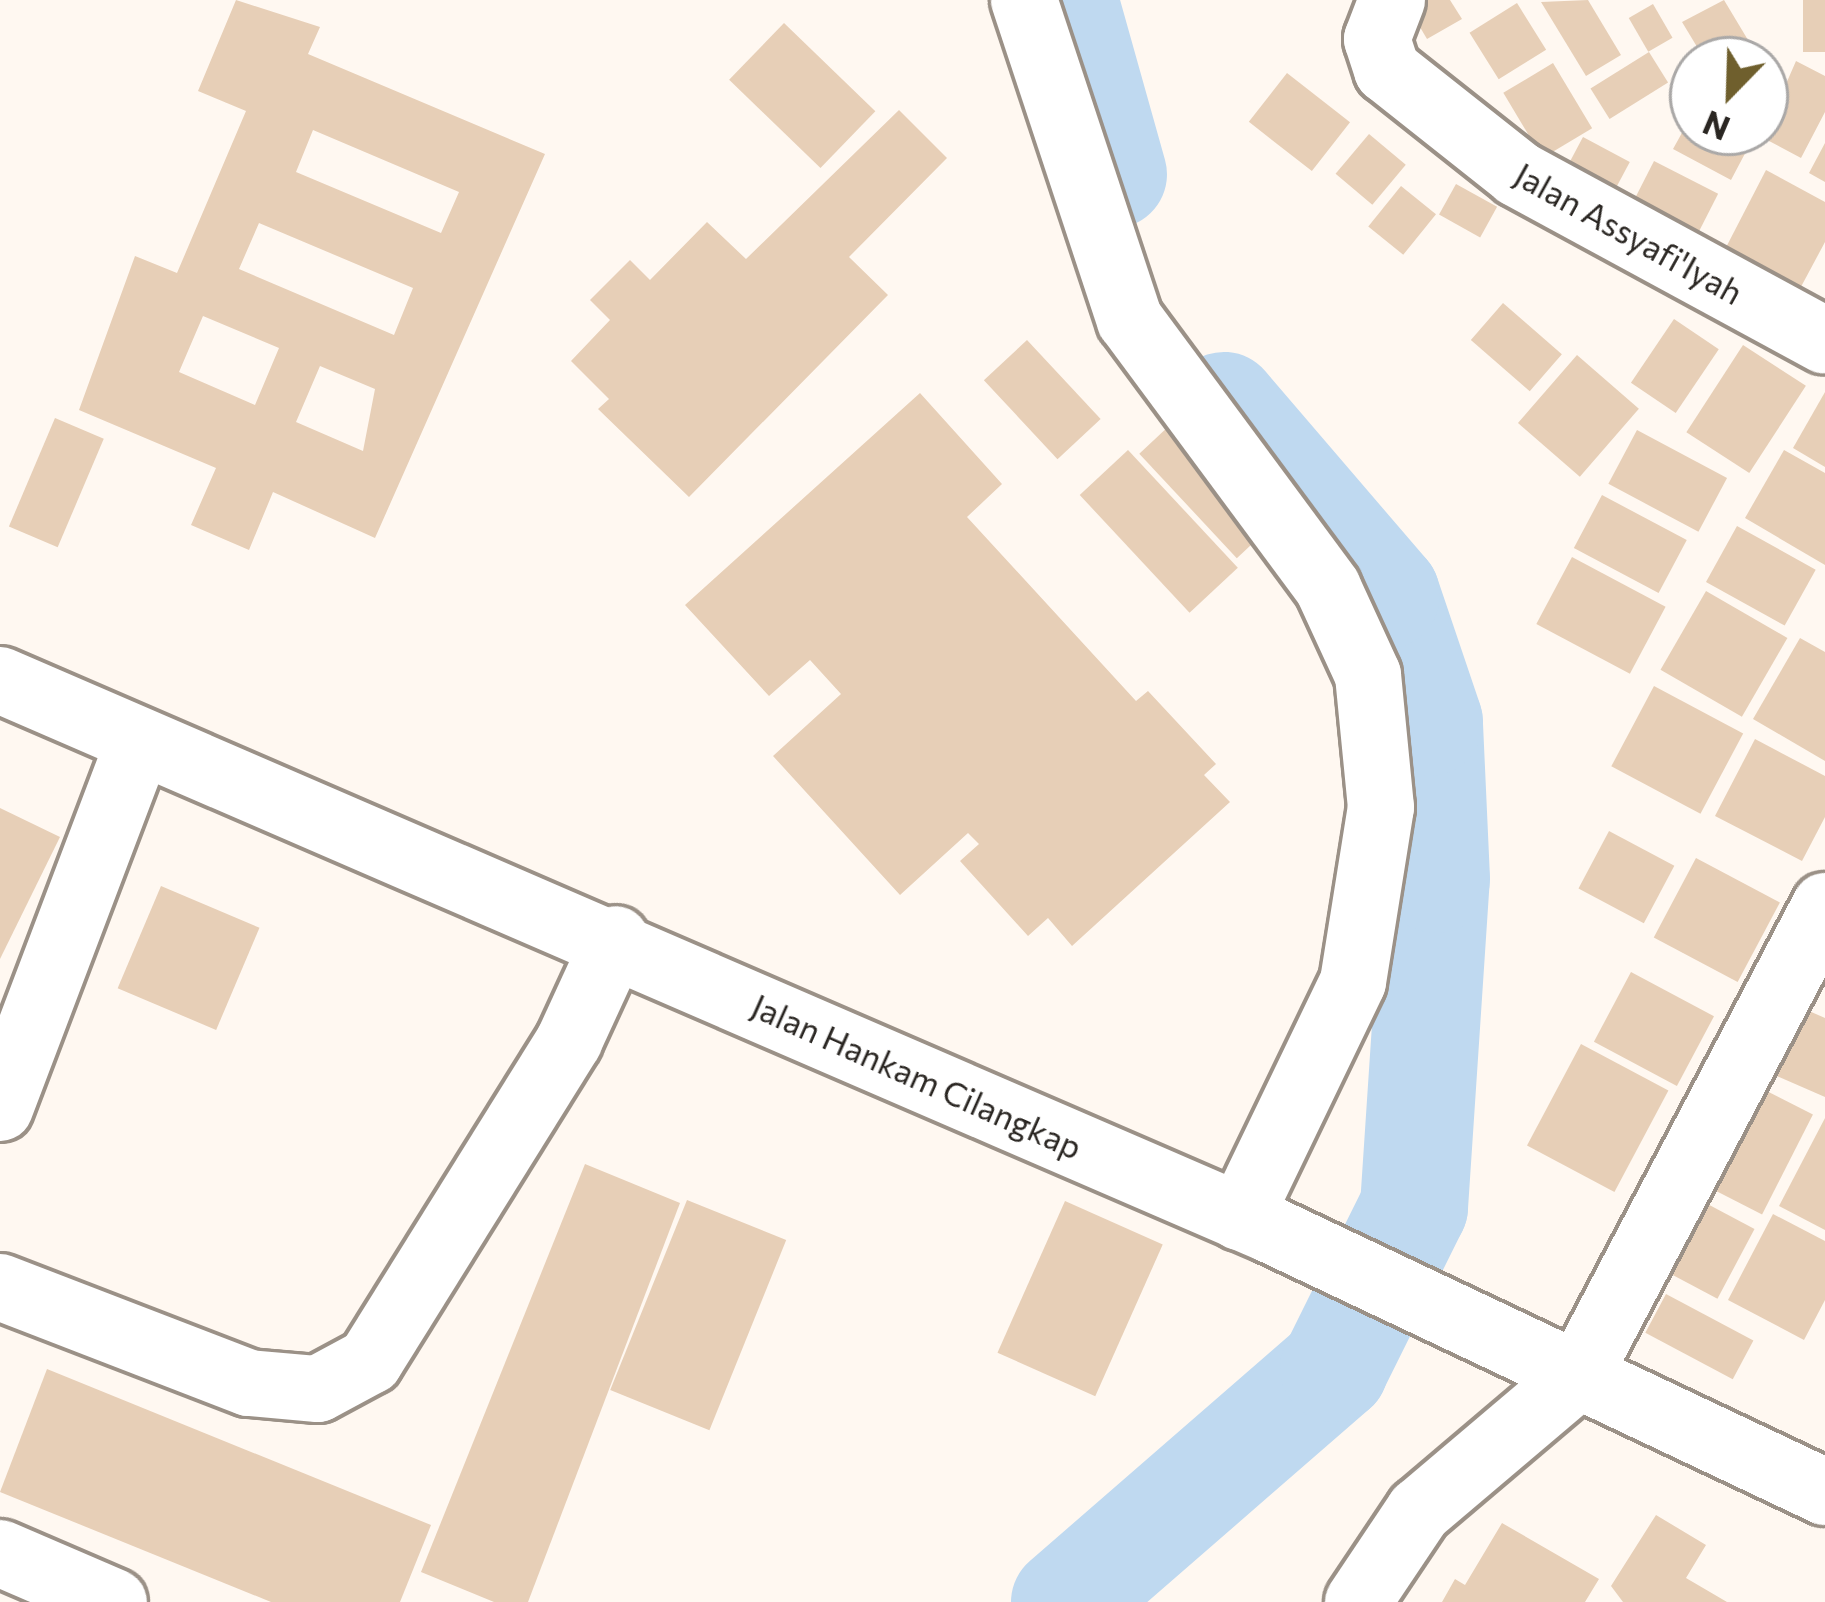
<!DOCTYPE html>
<style>
body{margin:0}
#map{position:relative;width:1825px;height:1602px;overflow:hidden;background:#fff8f1;font-family:Commissioner,sans-serif}
div>[style]{position:absolute}
[style*='--x']{left:calc(var(--x)*1px);top:calc(var(--y)*1px);width:calc(var(--w)*1px);rotate:calc(var(--a)*1deg)}
.river>*{height:108px;margin:-54px;padding:0 54px;transform-origin:54px;border-radius:54px;background:#bfd9f0}
.building>*{inset:0;background:#e7cfb7;transform-origin:0 0}
.roads{filter:drop-shadow(3px 0 #9b9187) drop-shadow(-3px 0 #9b9187) drop-shadow(0 3px #9b9187) drop-shadow(0 -3px #9b9187)}
.minor>*{height:66px;margin:-33px;padding:0 33px;transform-origin:33px;border-radius:33px;background:#fff}
span{translate:-50% -50%;white-space:nowrap;text-align:center;line-height:1.15;-webkit-text-stroke:9px #fff;paint-order:stroke}
.street-label{font-size:33px;color:#2a2622}
.north{position:absolute;left:1669px;top:36px;width:120px;height:120px;box-sizing:border-box;background:#fff;border:3px solid #aaa8a7;border-radius:50%;rotate:203deg;font-size:33px;font-weight:700;line-height:48px;text-align:center;color:#2a2622}
.north::after{content:'';display:block;margin:auto;width:42px;height:54px;background:#6f5f2d;clip-path:polygon(50% 0,100% 100%,50% 72%,0 100%)}
</style>
<div id="map">
<div class="river">
<i style="--x:1064;--y:0;--w:181;--a:74.3"></i>
<i style="--x:1065;--y:1602;--w:357;--a:-41"></i>
<i style="--x:1334;--y:1368;--w:180;--a:-63.6"></i>
<i style="--x:1414;--y:1207;--w:329;--a:-86.2"></i>
<i style="--x:1436;--y:879;--w:157;--a:-92.6"></i>
<i style="--x:1429;--y:722;--w:134;--a:-108.7"></i>
<i style="--x:1386;--y:595;--w:249;--a:-130.6"></i>
</div>
<div class="building">
<i style="clip-path:polygon(evenodd,236px 0,320px 27px,308px 54px,545px 154px,375px 538px,273px 492px,249px 550px,191px 525px,216px 468px,79px 410px,135px 256px,177px 273px,246px 111px,198px 91px,236px 0,313px 130px,459px 192px,441px 233px,296px 172px,313px 130px,236px 0,259px 223px,413px 288px,394px 335px,239px 269px,259px 223px,236px 0,203px 316px,279px 348px,255px 405px,179px 372px,203px 316px,236px 0,320px 366px,375px 389px,363px 451px,296px 422px,320px 366px)"></i>
<i style="clip-path:polygon(1404px 0,1450px 0,1462px 19px,1427px 39px)"></i>
<i style="clip-path:polygon(1588px 0,1621px 55px,1586px 76px,1541px 2px)"></i>
<i style="clip-path:polygon(1724px 0,1760px 60px,1705px 60px,1682px 22px)"></i>
<i style="left:1803px;top:0;width:22px;height:52px"></i>
<i style="left:1517px;top:3px;width:55px;height:56px;rotate:58deg"></i>
<i style="left:1653px;top:4px;width:39px;height:28px;rotate:60deg"></i>
<i style="left:784px;top:23px;width:127px;height:79px;rotate:44deg"></i>
<i style="left:1649px;top:52px;width:36px;height:69px;rotate:58deg"></i>
<i style="clip-path:polygon(1796px 61px,1825px 76px,1825px 112px,1801px 158px,1752px 132px,1765px 132px)"></i>
<i style="left:1553px;top:63px;width:76px;height:58px;rotate:59deg"></i>
<i style="left:1287px;top:73px;width:80px;height:62px;rotate:38deg"></i>
<i style="clip-path:polygon(899px 110px,947px 158px,849px 257px,888px 295px,689px 497px,598px 409px,609px 399px,571px 361px,610px 320px,590px 300px,630px 260px,650px 280px,707px 222px,746px 259px)"></i>
<i style="clip-path:polygon(1693px 113px,1693px 132px,1750px 144px,1731px 180px,1673px 149px)"></i>
<i style="left:1369px;top:134px;width:48px;height:52px;rotate:40deg"></i>
<i style="left:1583px;top:137px;width:53px;height:58px;rotate:28deg"></i>
<i style="clip-path:polygon(1825px 143px,1825px 182px,1809px 173px)"></i>
<i style="left:1654px;top:161px;width:72px;height:64px;rotate:27deg"></i>
<i style="clip-path:polygon(1766px 170px,1825px 202px,1825px 242px,1795px 298px,1720px 259px)"></i>
<i style="left:1456px;top:184px;width:47px;height:35px;rotate:29deg"></i>
<i style="left:1401px;top:186px;width:45px;height:52px;rotate:39deg"></i>
<i style="left:1503px;top:303px;width:78px;height:49px;rotate:41deg"></i>
<i style="left:1674px;top:319px;width:54px;height:77px;rotate:34deg"></i>
<i style="left:1027px;top:340px;width:108px;height:59px;rotate:47deg"></i>
<i style="left:1743px;top:345px;width:75px;height:104px;rotate:33deg"></i>
<i style="left:1577px;top:355px;width:82px;height:90px;rotate:41deg"></i>
<i style="clip-path:polygon(1825px 392px,1825px 467px,1793px 448px)"></i>
<i style="clip-path:polygon(920px 393px,1002px 484px,967px 517px,1136px 701px,1148px 691px,1216px 764px,1204px 775px,1230px 802px,1072px 946px,1048px 918px,1028px 936px,960px 861px,979px 844px,968px 833px,900px 895px,773px 756px,841px 694px,810px 660px,769px 696px,685px 605px)"></i>
<i style="left:55px;top:418px;width:53px;height:118px;rotate:23deg"></i>
<i style="left:1170px;top:425px;width:143px;height:42px;rotate:47deg"></i>
<i style="left:1637px;top:430px;width:102px;height:61px;rotate:28deg"></i>
<i style="left:1128px;top:450px;width:161px;height:66px;rotate:47deg"></i>
<i style="clip-path:polygon(1784px 450px,1825px 473px,1825px 565px,1745px 518px)"></i>
<i style="left:1602px;top:495px;width:96px;height:60px;rotate:28deg"></i>
<i style="left:1737px;top:526px;width:90px;height:64px;rotate:29deg"></i>
<i style="left:1572px;top:557px;width:106px;height:76px;rotate:28deg"></i>
<i style="left:1706px;top:591px;width:94px;height:91px;rotate:30deg"></i>
<i style="clip-path:polygon(1800px 638px,1825px 652px,1825px 761px,1753px 719px)"></i>
<i style="left:1654px;top:686px;width:101px;height:91px;rotate:28deg"></i>
<i style="clip-path:polygon(1755px 739px,1825px 776px,1825px 817px,1802px 861px,1715px 816px)"></i>
<i style="clip-path:polygon(0 808px,60px 837px,0 959px)"></i>
<i style="left:1609px;top:831px;width:74px;height:65px;rotate:28deg"></i>
<i style="left:1696px;top:858px;width:95px;height:90px;rotate:28deg"></i>
<i style="left:161px;top:886px;width:107px;height:111px;rotate:23deg"></i>
<i style="left:1631px;top:972px;width:94px;height:79px;rotate:28deg"></i>
<i style="clip-path:polygon(1793px 1004px,1825px 1018px,1825px 1097px,1763px 1070px)"></i>
<i style="left:1581px;top:1044px;width:99px;height:115px;rotate:28deg"></i>
<i style="left:1747px;top:1081px;width:74px;height:112px;rotate:27deg"></i>
<i style="clip-path:polygon(1825px 1118px,1825px 1230px,1779px 1206px)"></i>
<i style="clip-path:polygon(585px 1164px,680px 1203px,528px 1602px,494px 1602px,421px 1572px)"></i>
<i style="left:1683px;top:1191px;width:81px;height:79px;rotate:28deg"></i>
<i style="left:687px;top:1200px;width:107px;height:205px;rotate:22deg"></i>
<i style="left:1065px;top:1201px;width:107px;height:166px;rotate:24deg"></i>
<i style="clip-path:polygon(1773px 1214px,1825px 1241px,1825px 1300px,1804px 1340px,1728px 1300px)"></i>
<i style="left:1666px;top:1294px;width:99px;height:44px;rotate:28deg"></i>
<i style="clip-path:polygon(47px 1369px,431px 1525px,400px 1602px,271px 1602px,0 1492px)"></i>
<i style="clip-path:polygon(1656px 1515px,1706px 1545px,1686px 1578px,1727px 1602px,1623px 1602px,1611px 1586px)"></i>
<i style="clip-path:polygon(1502px 1523px,1599px 1579px,1585px 1602px,1442px 1602px,1455px 1579px,1465px 1585px)"></i>
</div>
<div class="roads">
<div class="minor">
<i style="--x:1024;--y:0;--w:337;--a:71.7"></i>
<i style="--x:1130;--y:320;--w:333;--a:53.5"></i>
<i style="--x:1328;--y:588;--w:96;--a:65.3"></i>
<i style="--x:1368;--y:675;--w:133;--a:84.4"></i>
<i style="--x:1381;--y:807;--w:177;--a:99.1"></i>
<i style="--x:1353;--y:982;--w:261;--a:115.7"></i>
<i style="--x:1392;--y:0;--w:42;--a:111"></i>
<i style="--x:1377;--y:39;--w:33;--a:72"></i>
<i style="--x:1387;--y:70;--w:167;--a:38.4"></i>
<i style="--x:1518;--y:174;--w:349;--a:28.5"></i>
<i style="--x:0;--y:680;--w:1385;--a:23.4"></i>
<i style="--x:1271;--y:1230;--w:613;--a:25.31"></i>
<i style="--x:0;--y:1108;--w:388;--a:-69.2"></i>
<i style="--x:0;--y:1287;--w:267;--a:21.1"></i>
<i style="--x:249;--y:1383;--w:69;--a:5"></i>
<i style="--x:318;--y:1389;--w:59;--a:-28.3"></i>
<i style="--x:370;--y:1361;--w:377;--a:-58.1"></i>
<i style="--x:569;--y:1041;--w:112;--a:-65.3"></i>
<i style="--x:0;--y:1553;--w:124;--a:23.3"></i>
<i style="--x:1358;--y:1602;--w:110;--a:-56.2"></i>
<i style="--x:1419;--y:1511;--w:209;--a:-40.3"></i>
<i style="--x:1578;--y:1376;--w:531;--a:-62.28"></i>
</div>
</div>
<div class="street-label">
<span style="left:1629px;top:233px;rotate:29deg">Jalan Assyafi'Iyah</span>
<span style="left:917px;top:1076px;rotate:24deg">Jalan Hankam Cilangkap</span>
</div>
<div class="north">N</div>
</div>
